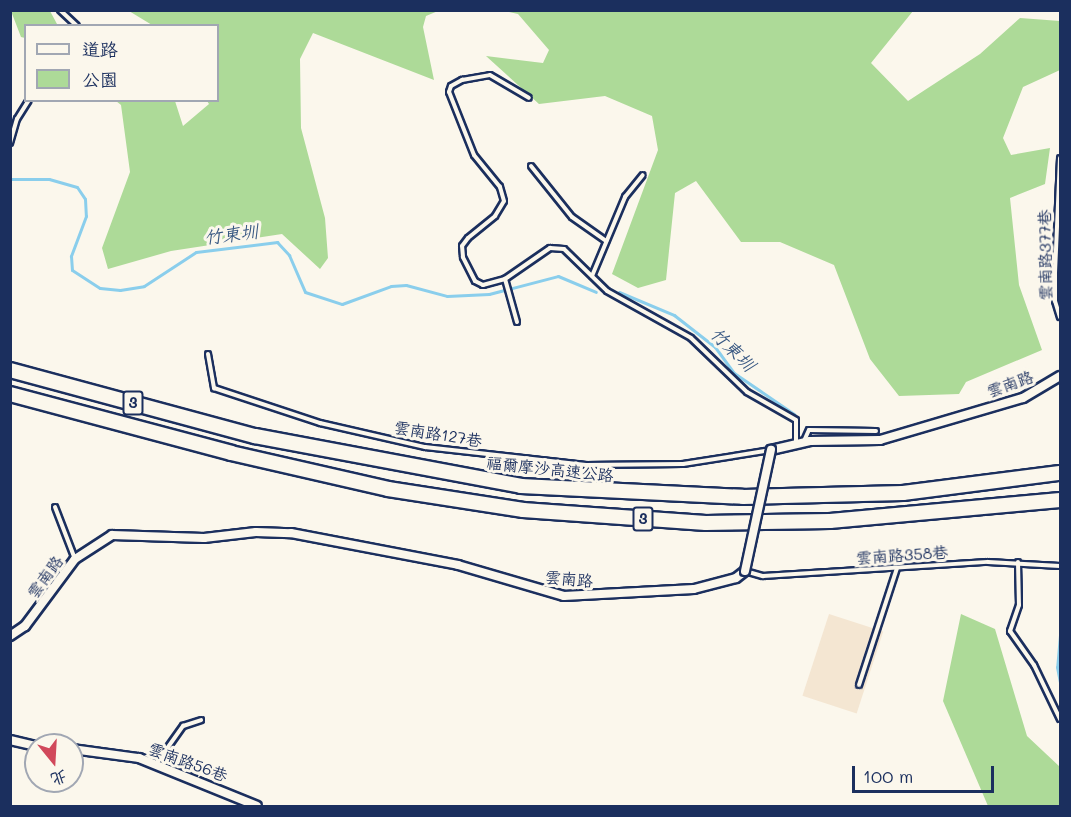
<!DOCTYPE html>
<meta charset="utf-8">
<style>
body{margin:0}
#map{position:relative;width:1071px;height:817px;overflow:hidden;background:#fbf7ec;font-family:Mali,"LXGW WenKai TC",sans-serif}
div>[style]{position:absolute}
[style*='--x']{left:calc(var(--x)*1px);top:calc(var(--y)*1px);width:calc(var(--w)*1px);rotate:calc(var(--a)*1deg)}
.built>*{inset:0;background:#f4e6d2;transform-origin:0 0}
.green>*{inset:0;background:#adda98}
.stream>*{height:3px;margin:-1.5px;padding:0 1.5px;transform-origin:1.5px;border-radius:1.5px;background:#8aceec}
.roads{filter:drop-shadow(2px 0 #1b2f5e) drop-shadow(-2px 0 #1b2f5e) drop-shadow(0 2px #1b2f5e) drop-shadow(0 -2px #1b2f5e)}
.service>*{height:4px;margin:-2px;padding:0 2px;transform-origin:2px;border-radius:2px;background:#fbf7ec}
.minor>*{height:8px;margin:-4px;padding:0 4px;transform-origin:4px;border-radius:4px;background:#fbf7ec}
.motorway>*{height:14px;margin:-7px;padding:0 7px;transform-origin:7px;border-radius:7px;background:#fbf7ec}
.bridges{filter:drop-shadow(2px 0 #1b2f5e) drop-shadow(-2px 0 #1b2f5e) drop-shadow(0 2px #1b2f5e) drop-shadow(0 -2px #1b2f5e)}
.minor-bridge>*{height:8px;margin:-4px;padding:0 4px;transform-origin:4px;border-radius:4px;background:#fbf7ec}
span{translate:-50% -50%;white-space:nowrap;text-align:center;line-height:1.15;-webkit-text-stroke:6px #fbf7ec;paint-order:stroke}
.shield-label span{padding:2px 4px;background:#fbf7ec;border:2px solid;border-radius:4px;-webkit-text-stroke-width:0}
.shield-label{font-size:15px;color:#1b2f5e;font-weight:700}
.street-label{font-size:16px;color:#1b2f5e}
.water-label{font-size:18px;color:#375782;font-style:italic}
.frame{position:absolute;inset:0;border:12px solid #1b2f5e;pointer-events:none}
.legend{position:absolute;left:24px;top:24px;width:195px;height:78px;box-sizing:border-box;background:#fbf7ec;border:2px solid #a1a7b3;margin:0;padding:8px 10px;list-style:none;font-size:18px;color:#1b2f5e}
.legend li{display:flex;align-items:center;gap:12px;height:30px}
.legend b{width:30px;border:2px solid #a1a7b3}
.north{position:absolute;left:24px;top:733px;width:60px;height:60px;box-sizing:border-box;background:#fbf7ec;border:2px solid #a1a7b3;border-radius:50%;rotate:162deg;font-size:16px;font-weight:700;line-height:24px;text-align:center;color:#1b2f5e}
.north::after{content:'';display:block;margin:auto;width:21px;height:27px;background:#d1495b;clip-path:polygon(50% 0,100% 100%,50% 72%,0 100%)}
.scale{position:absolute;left:852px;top:766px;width:142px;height:27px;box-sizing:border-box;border:3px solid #1b2f5e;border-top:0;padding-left:8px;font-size:18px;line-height:21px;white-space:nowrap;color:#1b2f5e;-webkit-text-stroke:4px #fbf7ec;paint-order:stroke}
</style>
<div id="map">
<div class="built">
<i style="left:829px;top:614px;width:57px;height:86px;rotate:18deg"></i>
</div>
<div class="green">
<i style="clip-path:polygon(11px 11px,50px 11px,57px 24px,67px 25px,26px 26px,25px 38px,21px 37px)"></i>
<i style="clip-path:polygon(129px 11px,438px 11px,426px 16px,423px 27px,434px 80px,313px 33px,300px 59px,301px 128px,325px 218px,328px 258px,320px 269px,282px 234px,171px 251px,108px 269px,102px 248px,130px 172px,121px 105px,116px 101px,175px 101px,183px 126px,209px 104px,207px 101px,218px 100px,218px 26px,152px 25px)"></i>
<i style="clip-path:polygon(505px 11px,913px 11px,871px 63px,908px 101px,980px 54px,1020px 18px,1060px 21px,1060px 70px,1023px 87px,1003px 138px,1011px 155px,1050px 148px,1045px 184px,1010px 198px,1019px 285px,1042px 350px,966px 382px,959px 394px,899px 396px,870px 359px,834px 265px,780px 242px,741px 242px,696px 181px,675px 193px,666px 280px,638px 288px,612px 274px,658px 150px,652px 116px,605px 96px,539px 104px,486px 56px,543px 63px,549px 50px,518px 14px)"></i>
<i style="clip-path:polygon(961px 614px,995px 629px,1027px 736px,1060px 767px,1060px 806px,988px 806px,943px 701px)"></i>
</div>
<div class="stream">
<i style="--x:10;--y:179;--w:39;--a:0"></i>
<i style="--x:49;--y:179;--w:29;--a:16"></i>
<i style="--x:77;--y:187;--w:14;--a:56"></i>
<i style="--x:85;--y:199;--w:17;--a:87"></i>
<i style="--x:86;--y:216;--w:43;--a:110.6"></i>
<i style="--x:71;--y:256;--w:14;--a:86"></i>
<i style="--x:72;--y:270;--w:33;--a:33"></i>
<i style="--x:100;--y:288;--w:20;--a:6"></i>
<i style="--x:120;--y:290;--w:24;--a:-9"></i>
<i style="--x:144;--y:286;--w:62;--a:-33.2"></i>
<i style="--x:196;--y:252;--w:82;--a:-7"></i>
<i style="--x:277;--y:242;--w:18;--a:47"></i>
<i style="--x:289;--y:255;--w:40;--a:66.6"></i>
<i style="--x:305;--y:292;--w:39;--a:18"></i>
<i style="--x:342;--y:304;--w:52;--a:-20.2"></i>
<i style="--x:391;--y:286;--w:15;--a:-4"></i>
<i style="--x:406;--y:285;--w:42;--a:15"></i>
<i style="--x:447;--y:296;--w:42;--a:-2.7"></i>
<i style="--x:489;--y:294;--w:71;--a:-14.6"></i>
<i style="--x:558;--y:276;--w:41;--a:22.8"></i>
<i style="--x:619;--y:292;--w:60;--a:22.7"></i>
<i style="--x:674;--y:315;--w:52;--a:38"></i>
<i style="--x:715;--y:347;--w:32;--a:54"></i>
<i style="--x:734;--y:373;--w:73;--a:34.3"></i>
<i style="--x:1060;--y:635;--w:32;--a:95"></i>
<i style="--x:1057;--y:667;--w:15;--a:79"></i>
</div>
<div class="roads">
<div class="service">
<i style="--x:60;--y:10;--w:23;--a:43"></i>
<i style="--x:10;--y:143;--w:25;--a:-74"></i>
<i style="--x:17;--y:119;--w:22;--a:-58"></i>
<i style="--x:1060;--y:158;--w:116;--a:92.5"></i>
<i style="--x:1055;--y:274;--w:27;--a:90"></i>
<i style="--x:1055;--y:301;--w:17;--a:73"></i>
<i style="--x:531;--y:166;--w:65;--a:51.2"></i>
<i style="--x:572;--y:217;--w:42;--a:35.2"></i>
<i style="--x:592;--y:276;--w:86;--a:-67.3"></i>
<i style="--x:625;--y:197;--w:28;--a:-51"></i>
<i style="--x:505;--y:279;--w:23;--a:165"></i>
<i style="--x:483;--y:285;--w:9;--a:-153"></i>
<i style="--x:475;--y:281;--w:27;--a:-117"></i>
<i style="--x:463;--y:257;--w:11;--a:-95"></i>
<i style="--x:462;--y:246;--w:10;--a:-53"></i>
<i style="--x:468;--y:238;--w:35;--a:-39"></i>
<i style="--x:495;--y:216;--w:17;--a:-59"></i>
<i style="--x:504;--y:201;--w:15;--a:-106"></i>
<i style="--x:500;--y:187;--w:41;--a:-129.1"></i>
<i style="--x:474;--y:155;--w:68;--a:-111.6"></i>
<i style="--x:449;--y:92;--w:6;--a:-72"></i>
<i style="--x:451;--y:86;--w:13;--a:-29"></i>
<i style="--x:462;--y:80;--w:28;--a:-10"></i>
<i style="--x:490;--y:75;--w:45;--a:30.5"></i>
<i style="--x:517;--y:322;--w:45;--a:-105.6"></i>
<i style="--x:505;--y:279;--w:55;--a:-34.6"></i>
<i style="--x:550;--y:248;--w:14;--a:4"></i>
<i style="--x:564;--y:249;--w:60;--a:44.3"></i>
<i style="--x:607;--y:291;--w:96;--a:29.2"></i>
<i style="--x:691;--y:338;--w:78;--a:44"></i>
<i style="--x:747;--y:392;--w:56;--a:29.7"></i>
<i style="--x:796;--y:420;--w:22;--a:90"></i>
<i style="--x:208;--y:354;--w:35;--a:80"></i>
<i style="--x:214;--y:388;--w:112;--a:18.3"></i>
<i style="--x:320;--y:423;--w:108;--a:12.9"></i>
<i style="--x:425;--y:447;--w:162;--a:6.4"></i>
<i style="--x:586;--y:465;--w:97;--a:-0.6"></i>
<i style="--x:683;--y:464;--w:89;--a:-9"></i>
<i style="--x:804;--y:441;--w:12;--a:-66"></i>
<i style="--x:809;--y:430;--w:67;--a:0.9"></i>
<i style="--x:55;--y:507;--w:56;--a:69"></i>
<i style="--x:1018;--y:562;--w:43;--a:88.7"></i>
<i style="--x:1019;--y:605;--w:28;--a:109"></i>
<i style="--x:1010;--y:631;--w:42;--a:54.8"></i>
<i style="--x:1034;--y:665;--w:60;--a:64.3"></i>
<i style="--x:745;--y:571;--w:19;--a:16"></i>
<i style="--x:763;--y:576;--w:225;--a:-3.6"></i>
<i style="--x:988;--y:562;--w:72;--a:3.2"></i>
<i style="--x:859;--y:685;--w:123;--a:-72"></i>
<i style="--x:156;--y:764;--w:47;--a:-54.6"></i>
<i style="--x:183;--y:726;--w:19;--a:-18"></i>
</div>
<div class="minor">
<i style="--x:771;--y:450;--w:40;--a:-13"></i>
<i style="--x:810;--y:441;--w:70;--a:-0.8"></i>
<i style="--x:880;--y:440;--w:149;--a:-16.4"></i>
<i style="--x:1023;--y:398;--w:43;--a:-30.7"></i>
<i style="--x:10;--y:636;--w:18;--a:-34"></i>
<i style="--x:25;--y:626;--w:84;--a:-53.3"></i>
<i style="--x:75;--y:559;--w:44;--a:-33"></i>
<i style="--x:112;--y:535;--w:92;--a:1.9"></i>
<i style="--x:204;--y:538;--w:52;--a:-6.6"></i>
<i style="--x:256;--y:532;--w:35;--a:2"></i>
<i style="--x:291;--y:533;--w:170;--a:10.8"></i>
<i style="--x:458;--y:565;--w:110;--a:16.3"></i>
<i style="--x:564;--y:596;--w:130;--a:-3.1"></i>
<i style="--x:694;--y:589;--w:43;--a:-14.7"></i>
<i style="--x:736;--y:578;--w:11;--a:-38"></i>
<i style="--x:10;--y:740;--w:27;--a:13"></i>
<i style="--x:72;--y:749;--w:68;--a:7.7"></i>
<i style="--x:139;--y:758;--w:127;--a:22.1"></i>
</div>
<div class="motorway">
<i style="--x:10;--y:370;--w:254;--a:15.1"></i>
<i style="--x:255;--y:436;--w:271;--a:10.6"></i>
<i style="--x:521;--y:486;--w:222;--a:2.8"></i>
<i style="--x:743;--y:497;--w:160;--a:-1.4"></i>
<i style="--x:903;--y:493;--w:158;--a:-7.3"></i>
<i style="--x:10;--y:394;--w:229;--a:14.9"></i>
<i style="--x:231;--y:453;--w:161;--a:12.9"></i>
<i style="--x:388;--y:489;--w:137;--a:8.8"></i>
<i style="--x:523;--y:510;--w:183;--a:4.1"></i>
<i style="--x:706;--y:523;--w:124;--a:-0.9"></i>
<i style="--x:830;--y:521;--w:231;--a:-5.2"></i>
</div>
</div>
<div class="bridges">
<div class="minor-bridge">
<i style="--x:745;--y:571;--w:124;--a:-77.9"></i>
</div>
</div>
<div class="shield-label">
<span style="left:133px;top:403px">3</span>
<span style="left:643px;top:519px">3</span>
</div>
<div class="street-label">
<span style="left:1045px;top:255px;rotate:-91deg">雲南路377巷</span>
<span style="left:1010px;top:384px;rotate:-20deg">雲南路</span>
<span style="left:438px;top:434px;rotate:9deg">雲南路127巷</span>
<span style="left:550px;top:469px;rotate:6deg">福爾摩沙高速公路</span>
<span style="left:902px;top:555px;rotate:-4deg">雲南路358巷</span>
<span style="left:45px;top:577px;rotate:-54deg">雲南路</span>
<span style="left:569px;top:579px;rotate:5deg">雲南路</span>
<span style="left:188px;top:762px;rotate:20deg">雲南路56巷</span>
</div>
<div class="water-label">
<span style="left:231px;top:234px;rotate:-7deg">竹東圳</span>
<span style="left:733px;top:349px;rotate:44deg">竹東圳</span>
</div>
<div class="frame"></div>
<ul class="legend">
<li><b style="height:8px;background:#fbf7ec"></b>道路</li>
<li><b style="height:16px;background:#adda98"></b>公園</li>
</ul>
<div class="north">北</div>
<div class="scale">100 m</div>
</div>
